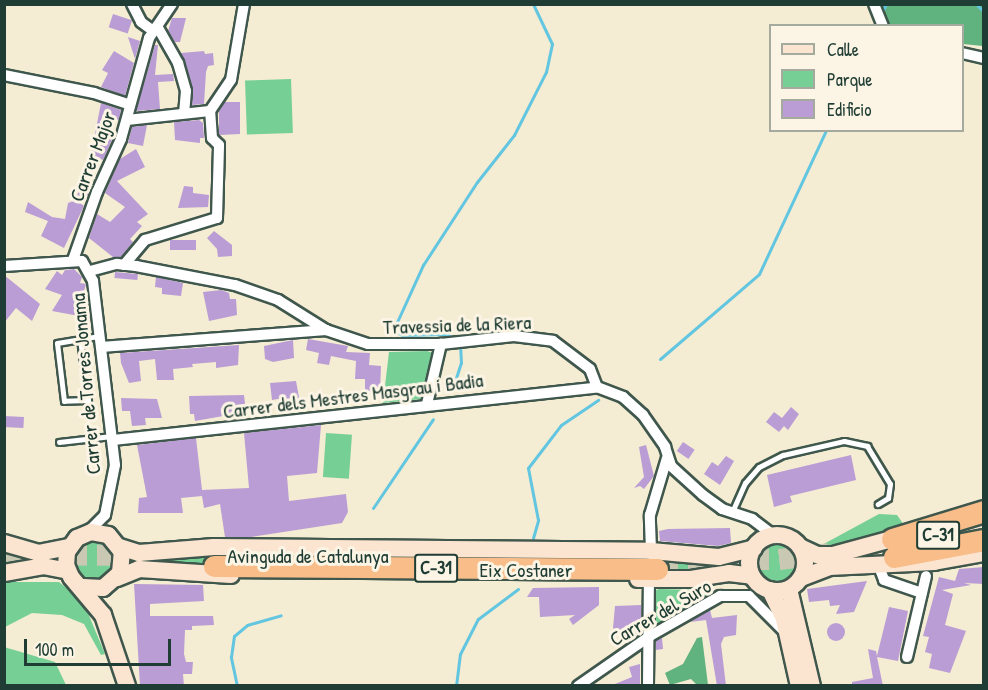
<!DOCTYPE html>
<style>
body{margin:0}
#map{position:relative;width:988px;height:690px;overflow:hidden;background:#f4ecd3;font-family:"Patrick Hand",sans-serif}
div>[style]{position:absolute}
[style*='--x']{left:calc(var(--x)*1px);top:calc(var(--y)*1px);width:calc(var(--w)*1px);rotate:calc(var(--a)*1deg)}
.green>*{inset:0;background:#76cf95;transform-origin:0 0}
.round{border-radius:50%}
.forest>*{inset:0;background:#60b27e}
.stream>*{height:3px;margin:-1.5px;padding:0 1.5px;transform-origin:1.5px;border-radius:1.5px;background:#63c6e1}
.building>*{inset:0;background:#ba9dd4;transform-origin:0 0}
.highway-tunnel>*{height:21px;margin-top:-10.5px;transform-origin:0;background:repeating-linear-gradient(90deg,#c9c9b3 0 21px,transparent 0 31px)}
.roads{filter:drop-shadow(2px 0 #3f574c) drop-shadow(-2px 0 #3f574c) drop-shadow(0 2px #3f574c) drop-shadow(0 -2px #3f574c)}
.lane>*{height:5px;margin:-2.5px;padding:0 2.5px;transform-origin:2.5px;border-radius:2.5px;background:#fff}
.street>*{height:10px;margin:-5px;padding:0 5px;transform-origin:5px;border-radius:5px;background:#fff}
.secondary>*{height:16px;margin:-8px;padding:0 8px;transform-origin:8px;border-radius:8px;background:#fce5d0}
.secondary>.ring{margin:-8px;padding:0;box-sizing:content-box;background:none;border:16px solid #fce5d0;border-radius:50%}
.highway>*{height:21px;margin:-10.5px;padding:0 10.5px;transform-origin:10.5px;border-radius:10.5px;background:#f8bd89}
span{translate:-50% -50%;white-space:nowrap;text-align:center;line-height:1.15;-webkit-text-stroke:6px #fcf5e5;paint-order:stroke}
.shield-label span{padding:2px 4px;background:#fcf5e5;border:2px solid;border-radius:4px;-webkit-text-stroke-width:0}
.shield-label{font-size:18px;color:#1f3d34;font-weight:700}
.street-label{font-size:20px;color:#1f3d34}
.frame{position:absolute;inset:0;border:6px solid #1f3d34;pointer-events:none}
.legend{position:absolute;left:769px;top:24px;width:195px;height:108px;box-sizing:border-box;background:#fcf5e5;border:2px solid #a4ab9e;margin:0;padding:8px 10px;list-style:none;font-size:18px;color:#1f3d34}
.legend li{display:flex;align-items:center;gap:12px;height:30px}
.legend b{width:30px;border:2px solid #a4ab9e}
.scale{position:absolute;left:24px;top:639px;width:147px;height:27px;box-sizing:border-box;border:3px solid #1f3d34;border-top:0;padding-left:8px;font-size:18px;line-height:21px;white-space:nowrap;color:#1f3d34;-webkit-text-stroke:4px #fcf5e5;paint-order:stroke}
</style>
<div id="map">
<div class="green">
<i style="left:291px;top:79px;width:54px;height:46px;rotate:88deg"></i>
<i style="clip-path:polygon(427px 351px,436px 354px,421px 399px,383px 403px,389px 352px)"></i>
<i style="left:326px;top:433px;width:26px;height:44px;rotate:4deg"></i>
<i style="clip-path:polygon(879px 514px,897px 515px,904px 525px,863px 541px,820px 546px)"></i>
<i style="clip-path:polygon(85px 539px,109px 543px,117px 563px,105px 580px,83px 579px,73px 569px,72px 557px)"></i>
<i class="round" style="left:754px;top:541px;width:46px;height:46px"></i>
<i style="clip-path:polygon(215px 551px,216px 569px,138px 564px,138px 557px)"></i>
<i style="clip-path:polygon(656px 555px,734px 562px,733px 568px,656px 574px)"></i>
<i style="clip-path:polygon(5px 582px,59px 582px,83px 601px,105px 654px,101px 655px,84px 624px,62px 615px,32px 613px,5px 627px)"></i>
<i style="clip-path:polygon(659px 589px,701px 590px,710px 591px,704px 599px,659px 624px,654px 619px,652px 592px)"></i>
<i style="clip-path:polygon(4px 647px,55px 662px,66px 685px,5px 685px)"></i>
</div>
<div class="forest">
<i style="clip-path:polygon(878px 5px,983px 5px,983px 46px,963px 44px,962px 26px,884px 26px)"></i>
<i style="clip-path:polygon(702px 637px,708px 685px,697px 685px,691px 679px,670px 685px,665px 673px,683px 664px,697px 638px)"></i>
</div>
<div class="stream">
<i style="--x:976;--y:4;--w:11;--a:45"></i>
<i style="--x:881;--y:14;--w:11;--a:-63"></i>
<i style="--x:457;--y:340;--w:13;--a:-151"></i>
<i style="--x:446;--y:334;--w:44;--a:178.7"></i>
<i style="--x:402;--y:335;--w:6;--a:-149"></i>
<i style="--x:397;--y:332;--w:10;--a:-90"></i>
<i style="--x:397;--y:322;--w:63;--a:-65.5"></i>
<i style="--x:423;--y:265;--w:99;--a:-57"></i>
<i style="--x:477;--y:182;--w:60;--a:-51.8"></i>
<i style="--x:514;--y:135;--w:71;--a:-63.1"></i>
<i style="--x:546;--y:72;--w:29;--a:-78"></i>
<i style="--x:552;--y:44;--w:44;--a:-115.4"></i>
<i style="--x:660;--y:359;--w:130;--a:-40.6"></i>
<i style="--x:759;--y:274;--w:159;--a:-65"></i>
<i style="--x:454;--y:384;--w:22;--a:-72"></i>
<i style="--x:461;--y:363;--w:17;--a:-93"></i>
<i style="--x:373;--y:508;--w:107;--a:-56"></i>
<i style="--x:533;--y:538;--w:19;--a:-74"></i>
<i style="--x:538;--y:520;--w:53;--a:-100.9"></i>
<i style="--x:528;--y:468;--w:54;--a:-52.5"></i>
<i style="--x:561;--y:425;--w:45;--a:-34"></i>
<i style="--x:237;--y:686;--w:30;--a:-102"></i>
<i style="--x:231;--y:657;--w:21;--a:-82"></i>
<i style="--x:234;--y:636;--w:17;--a:-40"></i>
<i style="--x:247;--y:625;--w:35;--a:-16"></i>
<i style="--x:456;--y:686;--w:32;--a:-83"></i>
<i style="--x:460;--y:654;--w:39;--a:-63"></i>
<i style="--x:478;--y:619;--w:50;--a:-36.9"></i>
</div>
<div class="building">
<i style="left:113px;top:14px;width:20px;height:14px;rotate:18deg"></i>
<i style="clip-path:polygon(172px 18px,186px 18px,180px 42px,175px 42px,168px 31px)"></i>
<i style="clip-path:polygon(128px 37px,140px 41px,135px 59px)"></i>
<i style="clip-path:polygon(155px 45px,158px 45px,155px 75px,173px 74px,174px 81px,158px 82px,160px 109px,136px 111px)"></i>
<i style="clip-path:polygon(114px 51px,134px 63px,125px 96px,101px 87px,108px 73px,102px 70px)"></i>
<i style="clip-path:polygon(204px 51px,205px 54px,213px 53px,214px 65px,208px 66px,206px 72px,204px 104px,192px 105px,193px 89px,181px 53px)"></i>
<i style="clip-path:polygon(225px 102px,240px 102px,240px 134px,219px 135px,219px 111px)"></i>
<i style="clip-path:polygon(101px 103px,121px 110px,119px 120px,112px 118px,108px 134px,114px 135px,103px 160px,90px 154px,98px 135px,95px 134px)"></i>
<i style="clip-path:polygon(199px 120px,203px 123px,204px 138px,200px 138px,200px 143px,175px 140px,174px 122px)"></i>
<i style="clip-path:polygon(147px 125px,143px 146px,128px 143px,132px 127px)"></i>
<i style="clip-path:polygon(136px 149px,145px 167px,117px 181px,148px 214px,137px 222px,142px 226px,130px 239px,133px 242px,121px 257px,113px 257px,89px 238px,97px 214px,110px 222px,125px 207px,105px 193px,120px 159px)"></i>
<i style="clip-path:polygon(184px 186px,193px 187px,193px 193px,209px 195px,208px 207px,178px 208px)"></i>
<i style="clip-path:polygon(80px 188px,89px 191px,86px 200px,76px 198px)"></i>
<i style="clip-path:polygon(76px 200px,84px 206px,64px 248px,41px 236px,48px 221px,25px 212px,28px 202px,52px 217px,65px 219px,68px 203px)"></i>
<i style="clip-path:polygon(214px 231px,232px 245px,232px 256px,218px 257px,217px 249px,207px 238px)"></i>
<i style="left:196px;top:240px;width:10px;height:26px;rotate:90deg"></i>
<i style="clip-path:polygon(74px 269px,82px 277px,80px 283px,86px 284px,79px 309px,89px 313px,90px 318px,52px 311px,62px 295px,45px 289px,57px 271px,62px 275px,65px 270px)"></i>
<i style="left:115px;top:272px;width:23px;height:6px;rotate:5deg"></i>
<i style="clip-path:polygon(4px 275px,40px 304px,32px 321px,16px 308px,4px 323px)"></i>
<i style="clip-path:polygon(156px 277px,183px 283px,181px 296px,162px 294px,162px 288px,155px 287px)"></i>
<i style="clip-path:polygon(221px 290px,229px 293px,230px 299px,236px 299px,237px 315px,209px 321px,203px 292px)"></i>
<i style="clip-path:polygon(308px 339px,348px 346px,346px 352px,370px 353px,369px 365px,381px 366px,380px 392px,365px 391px,365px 379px,355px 379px,356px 361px,331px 356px,329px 365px,317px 363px,319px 353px,306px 350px)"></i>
<i style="clip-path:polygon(293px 340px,294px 358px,273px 362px,265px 359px,264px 346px)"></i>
<i style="clip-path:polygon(239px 345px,238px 365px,216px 368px,216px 362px,192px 364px,193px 367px,173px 369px,174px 380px,157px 380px,155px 359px,139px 361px,141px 381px,129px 383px,121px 363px,120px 353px)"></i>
<i style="clip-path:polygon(296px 381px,301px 408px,286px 410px,284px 398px,272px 400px,270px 383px)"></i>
<i style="clip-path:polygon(244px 395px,246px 412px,195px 421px,194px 414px,190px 414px,189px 396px)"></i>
<i style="clip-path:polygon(121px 398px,157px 399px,162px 418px,145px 418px,146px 425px,132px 426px,130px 411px,122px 411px)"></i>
<i style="clip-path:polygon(791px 407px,799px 414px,788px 430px,784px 426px,779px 432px,766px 422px,774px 412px,782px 418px)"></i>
<i style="left:4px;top:416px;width:20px;height:11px;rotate:3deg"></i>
<i style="clip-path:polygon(321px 425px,317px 473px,287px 476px,289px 501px,346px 494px,348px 512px,342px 523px,251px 537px,225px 537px,220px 504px,204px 508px,202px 496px,181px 498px,183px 513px,138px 513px,139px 498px,147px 497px,137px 445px,196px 438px,202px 490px,249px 488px,244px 433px)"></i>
<i style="left:683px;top:442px;width:14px;height:11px;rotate:34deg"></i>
<i style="clip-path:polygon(646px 445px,654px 476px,644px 489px,640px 486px,634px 488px,644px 477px,639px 447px)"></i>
<i style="clip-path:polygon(851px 455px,856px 480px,790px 496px,792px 502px,774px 507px,767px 475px)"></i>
<i style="clip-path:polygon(726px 456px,734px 461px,720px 485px,704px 474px,712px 462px,718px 466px)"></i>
<i style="clip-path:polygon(730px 528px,731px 543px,718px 546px,660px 541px,659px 531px,668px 529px)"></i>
<i style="clip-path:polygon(984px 567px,984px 584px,964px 583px,971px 585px,942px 590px,953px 594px,945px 625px,966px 631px,950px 673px,929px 668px,932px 654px,925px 652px,929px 637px,923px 636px,939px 577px,955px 581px,959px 569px)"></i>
<i style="clip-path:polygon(867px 581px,854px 612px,836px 614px,840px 605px,830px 606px,829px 600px,809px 602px,807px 589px)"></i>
<i style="clip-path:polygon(134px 584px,203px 585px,204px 601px,150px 604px,150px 616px,213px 616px,214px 625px,192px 626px,192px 630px,185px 630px,184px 654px,186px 662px,193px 662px,192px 674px,183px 674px,184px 686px,140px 686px)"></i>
<i style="clip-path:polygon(599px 587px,599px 605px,573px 625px,569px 619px,575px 615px,540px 617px,539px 597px,527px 597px,533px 588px)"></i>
<i style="clip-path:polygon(641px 605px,641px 630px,626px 642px,613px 628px,615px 606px)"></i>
<i style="clip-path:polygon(889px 607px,908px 611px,898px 661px,877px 657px,883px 686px,852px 686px,852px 682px,873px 678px,868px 649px,876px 651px,877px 656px)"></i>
<i style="clip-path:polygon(710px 610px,712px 618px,737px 615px,736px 635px,724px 637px,721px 644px,726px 686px,717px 686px,706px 620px,690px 622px)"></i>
<i class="round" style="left:827px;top:623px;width:18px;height:18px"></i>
<i style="clip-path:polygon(662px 638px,663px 649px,656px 650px,656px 641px)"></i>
<i style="clip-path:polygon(640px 664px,640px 686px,610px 686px,632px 677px,629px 667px)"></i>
</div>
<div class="highway-tunnel">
<i style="--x:4;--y:554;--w:137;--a:0.4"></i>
<i style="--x:717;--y:559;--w:62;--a:0"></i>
<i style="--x:779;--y:559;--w:50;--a:-6.8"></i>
<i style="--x:657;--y:569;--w:68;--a:0.8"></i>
</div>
<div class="roads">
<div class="lane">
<i style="--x:80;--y:339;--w:62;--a:82.5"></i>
<i style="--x:88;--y:400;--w:24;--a:178"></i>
<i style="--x:64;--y:401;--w:58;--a:-96.9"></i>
<i style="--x:57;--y:343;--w:43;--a:-9.5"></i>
<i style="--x:59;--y:442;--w:53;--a:-6.5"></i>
<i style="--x:732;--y:512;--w:32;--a:-66"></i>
<i style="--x:745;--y:483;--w:21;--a:-49"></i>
<i style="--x:759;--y:467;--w:27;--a:-27"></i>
<i style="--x:783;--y:455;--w:63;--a:-12.9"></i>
<i style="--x:844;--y:441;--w:24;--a:12"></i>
<i style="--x:867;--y:446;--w:44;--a:58.8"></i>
<i style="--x:890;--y:484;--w:14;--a:98"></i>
<i style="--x:888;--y:498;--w:12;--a:149"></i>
</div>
<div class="street">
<i style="--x:132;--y:4;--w:20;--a:63"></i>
<i style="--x:141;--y:22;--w:14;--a:36"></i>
<i style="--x:874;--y:4;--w:24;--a:68"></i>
<i style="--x:157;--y:26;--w:43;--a:60.4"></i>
<i style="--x:178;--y:63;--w:29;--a:74"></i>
<i style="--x:186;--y:91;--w:22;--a:95"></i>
<i style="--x:962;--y:53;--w:23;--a:13"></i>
<i style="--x:4;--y:75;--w:92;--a:11.3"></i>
<i style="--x:94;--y:93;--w:38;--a:18"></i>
<i style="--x:127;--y:120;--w:83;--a:-6.2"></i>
<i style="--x:210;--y:111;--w:37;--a:-56"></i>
<i style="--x:231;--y:80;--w:77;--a:-80.3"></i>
<i style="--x:73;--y:260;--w:72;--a:-70.6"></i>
<i style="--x:97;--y:192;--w:58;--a:-65.6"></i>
<i style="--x:121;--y:139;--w:105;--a:-74.5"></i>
<i style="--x:149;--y:38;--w:41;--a:-55.9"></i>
<i style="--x:124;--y:265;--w:33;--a:-50"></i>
<i style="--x:145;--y:240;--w:75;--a:-17"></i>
<i style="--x:217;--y:218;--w:73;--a:-88.4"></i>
<i style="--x:219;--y:145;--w:10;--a:-135"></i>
<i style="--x:212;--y:138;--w:27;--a:-94"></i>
<i style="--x:4;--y:266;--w:78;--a:-3.7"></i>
<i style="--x:82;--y:261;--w:23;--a:61"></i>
<i style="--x:93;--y:281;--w:185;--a:83.2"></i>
<i style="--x:115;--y:465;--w:51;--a:101.3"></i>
<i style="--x:105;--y:515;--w:25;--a:135"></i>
<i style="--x:90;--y:271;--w:28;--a:-15"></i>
<i style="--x:117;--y:264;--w:19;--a:6"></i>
<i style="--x:136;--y:266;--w:101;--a:10.9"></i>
<i style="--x:235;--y:285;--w:46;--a:19.2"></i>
<i style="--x:278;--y:300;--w:57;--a:32"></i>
<i style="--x:326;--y:330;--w:44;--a:18.4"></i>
<i style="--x:368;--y:344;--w:73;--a:0"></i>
<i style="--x:441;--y:344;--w:73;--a:-6.3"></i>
<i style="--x:514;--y:336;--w:39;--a:7"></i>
<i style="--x:553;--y:341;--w:46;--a:37.1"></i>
<i style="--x:590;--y:369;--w:19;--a:69"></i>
<i style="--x:101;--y:347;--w:226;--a:-4.3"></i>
<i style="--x:427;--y:404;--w:62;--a:-76.9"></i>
<i style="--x:113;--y:440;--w:487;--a:-6.2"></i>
<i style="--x:597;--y:387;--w:28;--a:21"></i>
<i style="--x:623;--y:397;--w:27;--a:42"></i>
<i style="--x:643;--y:415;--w:39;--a:55"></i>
<i style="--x:665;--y:447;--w:20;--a:72"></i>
<i style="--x:671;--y:466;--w:43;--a:42.2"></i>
<i style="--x:703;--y:495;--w:24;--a:36"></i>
<i style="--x:722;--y:509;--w:32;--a:18"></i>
<i style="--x:752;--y:519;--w:26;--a:37"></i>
<i style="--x:651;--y:551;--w:36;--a:-92"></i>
<i style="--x:650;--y:515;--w:59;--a:-73.4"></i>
<i style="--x:878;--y:564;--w:17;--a:69"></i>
<i style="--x:884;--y:580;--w:40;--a:18.9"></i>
<i style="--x:907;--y:657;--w:83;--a:-76.8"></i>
<i style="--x:578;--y:686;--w:88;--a:-34.8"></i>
<i style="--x:650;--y:636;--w:81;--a:-29.7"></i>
<i style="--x:720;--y:596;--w:29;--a:0"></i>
<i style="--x:749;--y:596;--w:54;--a:45"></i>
<i style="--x:648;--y:686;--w:107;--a:-89.5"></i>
</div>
<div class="secondary">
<i class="ring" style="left:749px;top:535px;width:40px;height:40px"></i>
<i style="--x:4;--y:543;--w:35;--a:16"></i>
<i style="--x:38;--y:553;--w:32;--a:-11"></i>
<i style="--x:120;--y:547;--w:20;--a:18"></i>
<i style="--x:139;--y:553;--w:75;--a:-4.6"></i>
<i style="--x:214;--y:547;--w:437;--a:0.5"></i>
<i style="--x:651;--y:551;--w:68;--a:5"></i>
<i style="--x:719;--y:557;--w:36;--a:-14"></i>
<i style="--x:800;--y:547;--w:19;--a:25"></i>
<i style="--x:817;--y:555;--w:16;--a:0"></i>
<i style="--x:833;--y:555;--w:61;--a:-15.2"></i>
<i style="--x:4;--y:573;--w:40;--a:-10"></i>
<i style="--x:43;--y:566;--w:25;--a:11"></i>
<i style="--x:117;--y:578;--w:24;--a:-22"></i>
<i style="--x:139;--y:569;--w:92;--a:3.7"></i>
<i style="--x:801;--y:578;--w:30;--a:-21"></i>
<i style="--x:829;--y:567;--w:105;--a:-2.7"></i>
<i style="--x:934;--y:562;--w:51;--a:-10.2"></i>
<i style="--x:638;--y:579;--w:53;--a:0"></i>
<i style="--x:691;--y:579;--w:38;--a:-9"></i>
<i style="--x:729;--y:573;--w:23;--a:7"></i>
<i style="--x:83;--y:587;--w:20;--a:3"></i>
<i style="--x:103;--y:588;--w:23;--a:-41"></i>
<i style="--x:120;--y:573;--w:21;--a:-85"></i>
<i style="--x:122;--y:552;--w:22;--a:-129"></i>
<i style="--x:108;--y:535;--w:17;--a:-170"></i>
<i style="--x:91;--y:532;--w:15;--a:157"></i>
<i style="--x:77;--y:538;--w:17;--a:126"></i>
<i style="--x:67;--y:552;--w:13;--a:94"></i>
<i style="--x:66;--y:565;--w:13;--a:67"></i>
<i style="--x:71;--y:577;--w:50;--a:49.9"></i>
<i style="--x:103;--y:615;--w:75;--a:71.3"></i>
<i style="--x:789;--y:589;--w:100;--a:76.7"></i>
<i style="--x:770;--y:590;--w:32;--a:64"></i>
<i style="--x:784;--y:619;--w:69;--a:77.4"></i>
</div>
<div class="highway">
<i style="--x:892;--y:539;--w:96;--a:-16.9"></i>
<i style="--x:894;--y:557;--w:92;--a:-10.7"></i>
<i style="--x:214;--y:566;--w:443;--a:0.4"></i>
</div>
</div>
<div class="shield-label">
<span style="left:938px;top:535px">C-31</span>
<span style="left:436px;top:568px">C-31</span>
</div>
<div class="street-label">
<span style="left:92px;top:156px;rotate:-69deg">Carrer Major</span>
<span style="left:457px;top:324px;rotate:-2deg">Travessia de la Riera</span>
<span style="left:85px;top:384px;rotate:-95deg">Carrer de Torres Jonama</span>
<span style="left:353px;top:395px;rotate:-7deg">Carrer dels Mestres Masgrau i Badia</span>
<span style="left:308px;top:555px">Avinguda de Catalunya</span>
<span style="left:526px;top:569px">Eix Costaner</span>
<span style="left:660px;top:612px;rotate:-30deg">Carrer del Suro</span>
</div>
<div class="frame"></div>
<ul class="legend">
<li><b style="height:8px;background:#fce5d0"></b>Calle</li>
<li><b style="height:16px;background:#76cf95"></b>Parque</li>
<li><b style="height:16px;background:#ba9dd4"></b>Edificio</li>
</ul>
<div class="scale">100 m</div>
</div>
